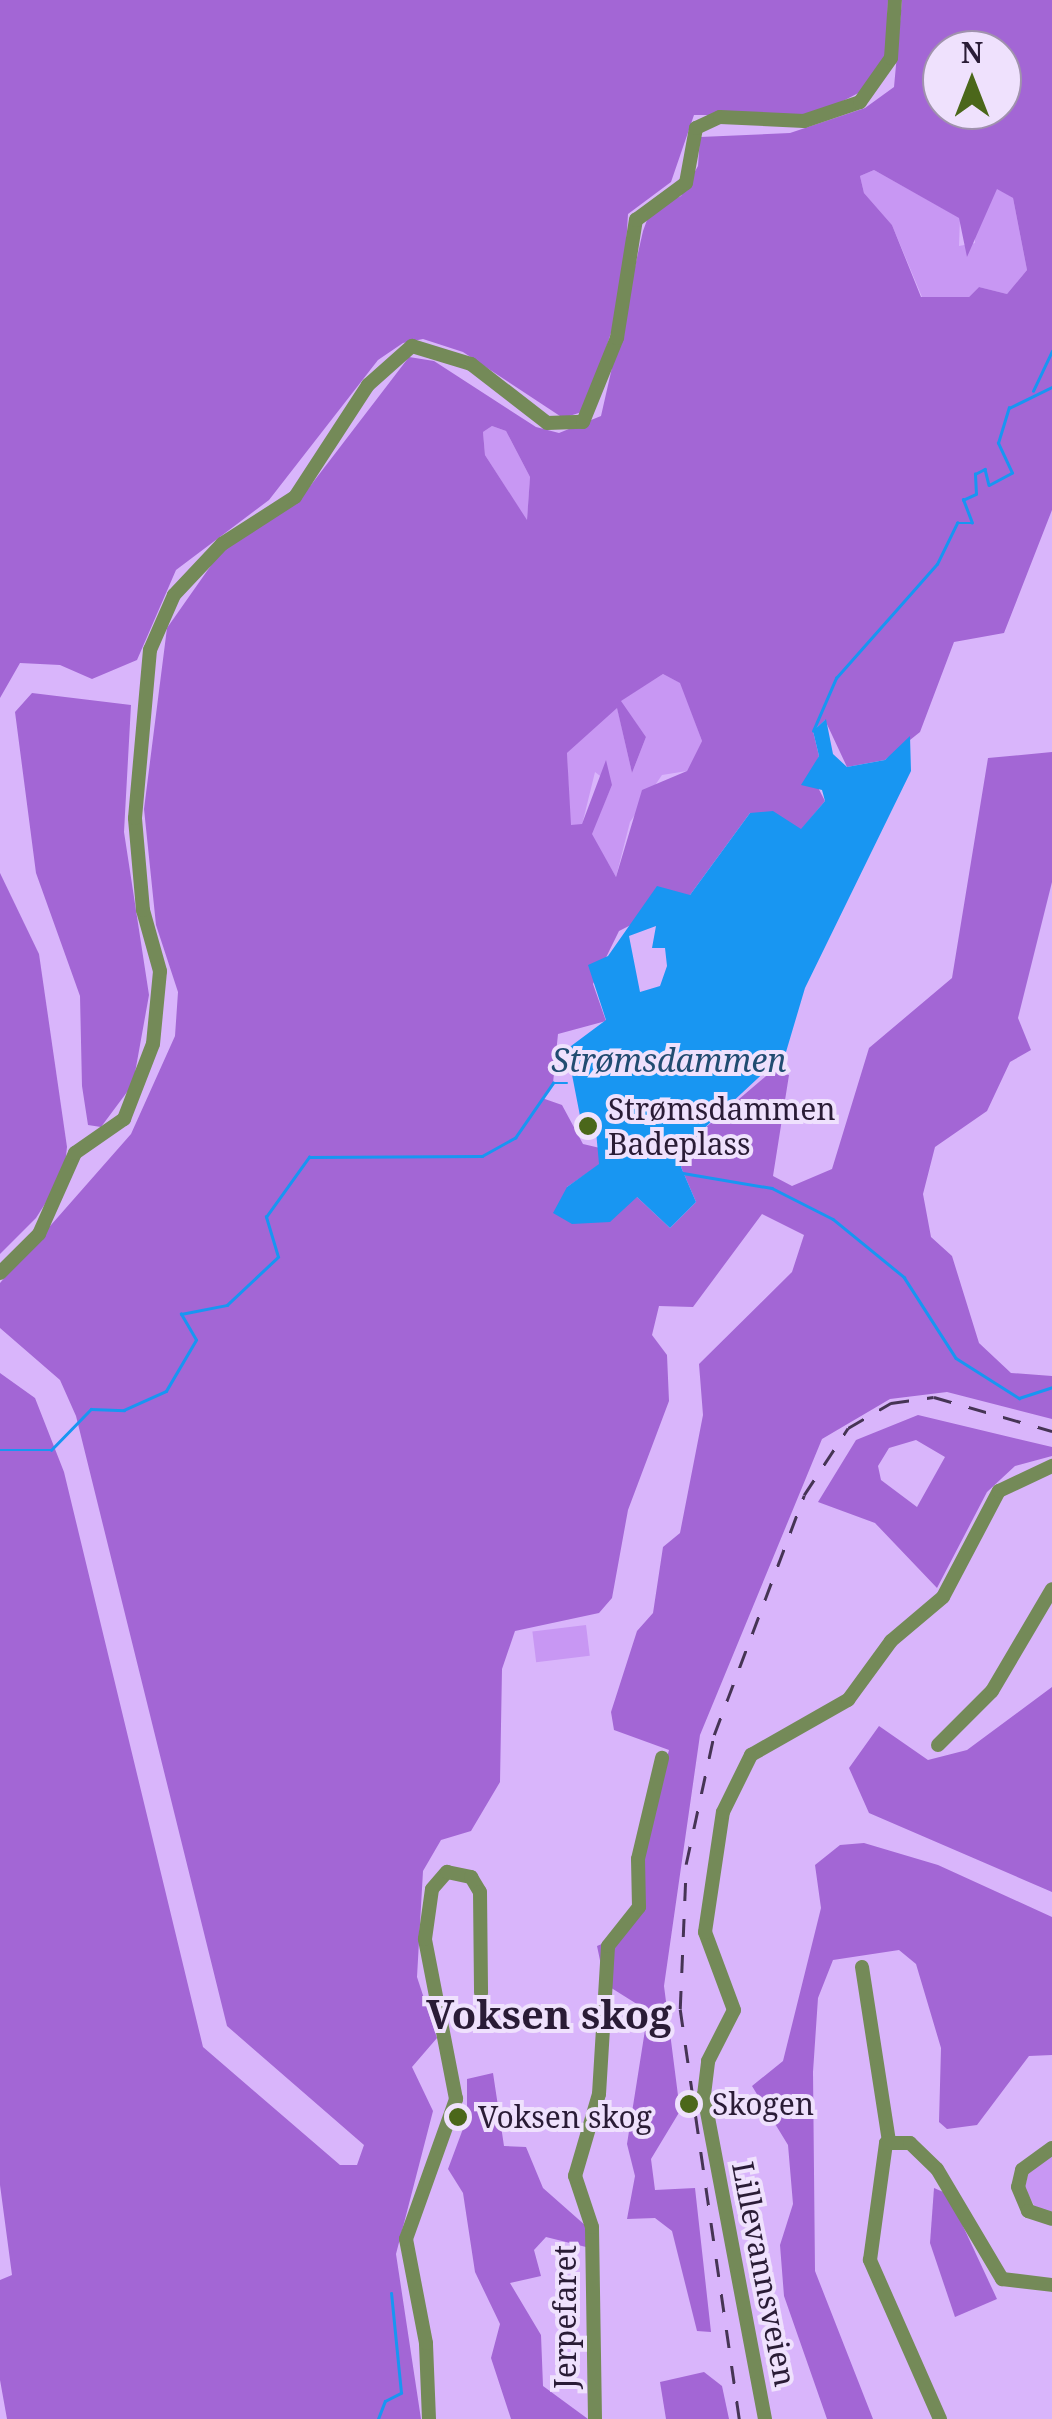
<!DOCTYPE html>
<meta charset="utf-8">
<style>
body{margin:0}
#map{position:relative;width:1052px;height:2419px;overflow:hidden;background:#d9b5fb;font-family:"Noto Serif",serif}
div>[style]{position:absolute}
[style*='--x']{left:calc(var(--x)*1px);top:calc(var(--y)*1px);width:calc(var(--w)*1px);rotate:calc(var(--a)*1deg)}
.green>*{inset:0;background:#c897f3;transform-origin:0 0}
.forest>*{inset:0;background:#a366d5}
.water>*{inset:0;background:#1896f2}
.stream>*{height:2.5px;margin:-1.25px;padding:0 1.25px;transform-origin:1.25px;border-radius:1.25px;background:#1896f2}
.minor>*{height:14px;margin:-7px;padding:0 7px;transform-origin:7px;border-radius:7px;background:#748a58}
.rail>*{height:2.5px;margin-top:-1.25px;transform-origin:0;background:repeating-linear-gradient(90deg,#463455 0 18px,transparent 0 36px)}
.dots>*{width:28px;height:28px;translate:-50% -50%;box-sizing:border-box;border:5px solid #efe1fd;border-radius:50%}
span{translate:-50% -50%;white-space:nowrap;text-align:center;line-height:1.15;-webkit-text-stroke:8px #efe1fd;paint-order:stroke}
.poi-label{font-size:30px;color:#2a1c36}
.left{translate:0 -50%;text-align:left}
.street-label{font-size:30px;color:#2a1c36}
.water-label{font-size:32px;color:#214c71;font-style:italic}
.district-label{font-size:40px;color:#2a1c36;font-weight:700}
.north{position:absolute;left:922px;top:30px;width:100px;height:100px;box-sizing:border-box;background:#efe1fd;border:2px solid #a092ad;border-radius:50%;rotate:0deg;font-size:28px;font-weight:700;line-height:40px;text-align:center;color:#2a1c36}
.north::after{content:'';display:block;margin:auto;width:35px;height:45px;background:#4b671a;clip-path:polygon(50% 0,100% 100%,50% 72%,0 100%)}
</style>
<div id="map">
<div class="green">
<i style="clip-path:polygon(874px 170px,960px 218px,959px 246px,975px 243px,975px 223px,997px 188px,1013px 198px,1027px 270px,1007px 294px,979px 287px,969px 297px,922px 297px,892px 225px,864px 193px,860px 176px)"></i>
<i style="clip-path:polygon(492px 426px,506px 431px,530px 477px,527px 521px,485px 455px,483px 432px)"></i>
<i style="clip-path:polygon(663px 674px,681px 683px,702px 741px,687px 771px,662px 775px,630px 822px,616px 877px,591px 834px,612px 785px,595px 772px,582px 825px,570px 825px,567px 753px,617px 707px,632px 773px,646px 737px,620px 701px)"></i>
<i style="left:586px;top:1625px;width:31px;height:54px;rotate:83deg"></i>
<i style="clip-path:polygon(1052px 2156px,1052px 2212px,1037px 2211px,1025px 2188px,1029px 2169px)"></i>
</div>
<div class="forest">
<i style="clip-path:polygon(0 0,888px 0,886px 56px,868px 88px,816px 115px,694px 115px,671px 182px,628px 214px,623px 297px,585px 411px,563px 418px,463px 352px,423px 339px,403px 343px,378px 360px,269px 500px,176px 570px,137px 660px,92px 679px,60px 665px,20px 663px,0 698px)"></i>
<i style="clip-path:polygon(evenodd,902px 0,1052px 0,1052px 510px,1004px 633px,954px 642px,920px 732px,885px 760px,847px 767px,825px 720px,813px 731px,819px 756px,811px 774px,825px 801px,801px 830px,750px 813px,690px 895px,619px 931px,593px 984px,606px 1021px,558px 1034px,553px 1083px,542px 1098px,562px 1105px,583px 1144px,600px 1148px,599px 1165px,567px 1187px,637px 1197px,670px 1228px,696px 1202px,681px 1167px,698px 1134px,772px 1071px,789px 1075px,773px 1176px,792px 1186px,832px 1169px,869px 1048px,952px 978px,988px 758px,1052px 752px,1052px 882px,1018px 1018px,1031px 1050px,1010px 1062px,987px 1111px,935px 1147px,923px 1194px,931px 1237px,952px 1256px,979px 1343px,1011px 1373px,1052px 1376px,1052px 1419px,947px 1392px,890px 1399px,822px 1439px,700px 1735px,664px 1986px,680px 2111px,651px 2159px,655px 2190px,695px 2188px,711px 2332px,697px 2331px,672px 2231px,655px 2218px,627px 2219px,635px 2176px,627px 2144px,648px 2011px,605px 1984px,597px 1946px,625px 1934px,640px 1912px,640px 1861px,669px 1750px,614px 1730px,611px 1712px,637px 1631px,653px 1613px,663px 1547px,680px 1533px,703px 1415px,699px 1364px,792px 1272px,804px 1235px,762px 1214px,693px 1307px,659px 1306px,652px 1335px,667px 1355px,669px 1401px,628px 1510px,612px 1598px,599px 1613px,515px 1631px,502px 1669px,500px 1782px,471px 1831px,441px 1840px,423px 1871px,417px 1977px,437px 2038px,412px 2067px,433px 2111px,396px 2254px,421px 2419px,7px 2419px,0 2380px,0 2280px,12px 2275px,0 2185px,0 1373px,35px 1398px,64px 1472px,203px 2047px,340px 2165px,357px 2165px,364px 2145px,227px 2026px,76px 1416px,60px 1380px,0 1328px,0 1283px,131px 1134px,175px 1036px,178px 992px,156px 925px,144px 809px,167px 628px,226px 544px,301px 498px,409px 357px,434px 361px,536px 427px,559px 433px,601px 416px,643px 231px,651px 209px,681px 196px,698px 166px,700px 137px,790px 133px,865px 108px,894px 87px,902px 0,942px 50px,1002px 50px,1002px 110px,942px 110px,942px 50px,902px 0,874px 170px,959px 218px,967px 257px,997px 189px,1013px 198px,1027px 270px,1007px 294px,979px 287px,969px 297px,921px 297px,892px 225px,864px 193px,860px 176px,874px 170px,902px 0,492px 426px,506px 431px,530px 477px,527px 520px,485px 455px,483px 432px,492px 426px,902px 0,663px 674px,680px 683px,702px 741px,687px 771px,642px 790px,616px 877px,592px 834px,612px 785px,606px 760px,582px 824px,571px 825px,567px 753px,617px 708px,632px 773px,646px 737px,621px 701px,663px 674px)"></i>
<i style="clip-path:polygon(32px 693px,131px 705px,124px 832px,149px 995px,133px 1084px,101px 1127px,88px 1125px,82px 1086px,80px 996px,36px 873px,15px 712px)"></i>
<i style="clip-path:polygon(0 873px,39px 954px,67px 1147px,64px 1174px,36px 1218px,0 1254px)"></i>
<i style="clip-path:polygon(evenodd,918px 1415px,1052px 1447px,1052px 1456px,1015px 1466px,987px 1492px,937px 1588px,875px 1523px,818px 1502px,856px 1440px,918px 1415px,916px 1440px,945px 1457px,917px 1507px,881px 1480px,878px 1466px,889px 1448px,916px 1440px)"></i>
<i style="clip-path:polygon(1052px 1687px,1052px 1892px,869px 1813px,849px 1768px,879px 1726px,928px 1760px,967px 1750px)"></i>
<i style="clip-path:polygon(864px 1843px,938px 1865px,1052px 1917px,1052px 2055px,1029px 2056px,977px 2125px,947px 2129px,939px 2122px,941px 2048px,916px 1964px,899px 1950px,833px 1960px,818px 1998px,813px 2072px,815px 2271px,873px 2419px,827px 2419px,784px 2296px,780px 2245px,793px 2204px,788px 2145px,752px 2086px,783px 2061px,821px 1908px,815px 1865px,840px 1845px)"></i>
<i style="clip-path:polygon(493px 2073px,504px 2146px,526px 2147px,543px 2188px,586px 2226px,586px 2247px,546px 2237px,534px 2250px,541px 2276px,510px 2283px,541px 2335px,543px 2386px,588px 2419px,511px 2419px,491px 2358px,500px 2324px,475px 2272px,463px 2193px,448px 2169px,467px 2118px,467px 2079px)"></i>
<i style="clip-path:polygon(934px 2188px,948px 2194px,997px 2299px,955px 2317px,930px 2243px)"></i>
<i style="clip-path:polygon(704px 2372px,722px 2386px,729px 2419px,666px 2419px,660px 2382px)"></i>
</div>
<div class="water">
<i style="clip-path:polygon(evenodd,826px 719px,833px 754px,847px 767px,885px 760px,910px 736px,911px 771px,805px 988px,786px 1052px,698px 1134px,681px 1167px,696px 1202px,670px 1228px,637px 1197px,610px 1222px,572px 1224px,553px 1213px,567px 1187px,599px 1164px,595px 1120px,581px 1121px,567px 1049px,606px 1020px,588px 965px,608px 956px,657px 886px,690px 895px,750px 813px,773px 811px,801px 829px,825px 801px,822px 790px,801px 785px,819px 756px,813px 731px,826px 719px,656px 926px,652px 948px,665px 948px,667px 966px,660px 986px,640px 992px,629px 936px,656px 926px)"></i>
</div>
<div class="stream">
<i style="--x:1033;--y:391;--w:44;--a:-64.6"></i>
<i style="--x:813;--y:731;--w:58;--a:-66.5"></i>
<i style="--x:836;--y:678;--w:152;--a:-48.5"></i>
<i style="--x:937;--y:564;--w:46;--a:-64"></i>
<i style="--x:957;--y:523;--w:15;--a:0"></i>
<i style="--x:972;--y:523;--w:25;--a:-111"></i>
<i style="--x:963;--y:500;--w:14;--a:-25"></i>
<i style="--x:976;--y:494;--w:20;--a:-93"></i>
<i style="--x:975;--y:474;--w:11;--a:-27"></i>
<i style="--x:985;--y:469;--w:16;--a:76"></i>
<i style="--x:989;--y:485;--w:26;--a:-28"></i>
<i style="--x:1012;--y:473;--w:33;--a:-115"></i>
<i style="--x:998;--y:443;--w:37;--a:-73"></i>
<i style="--x:1009;--y:408;--w:48;--a:-26"></i>
<i style="--x:683;--y:1173;--w:90;--a:9.6"></i>
<i style="--x:772;--y:1188;--w:68;--a:26.9"></i>
<i style="--x:833;--y:1219;--w:92;--a:39.2"></i>
<i style="--x:904;--y:1277;--w:96;--a:57.3"></i>
<i style="--x:956;--y:1358;--w:75;--a:32.4"></i>
<i style="--x:1019;--y:1398;--w:35;--a:-18"></i>
<i style="--x:0;--y:1450;--w:51;--a:0"></i>
<i style="--x:51;--y:1450;--w:57;--a:-45.7"></i>
<i style="--x:91;--y:1409;--w:33;--a:2"></i>
<i style="--x:124;--y:1410;--w:46;--a:-24.3"></i>
<i style="--x:166;--y:1391;--w:59;--a:-59.5"></i>
<i style="--x:196;--y:1340;--w:30;--a:-120"></i>
<i style="--x:181;--y:1314;--w:47;--a:-11.1"></i>
<i style="--x:227;--y:1305;--w:70;--a:-43.3"></i>
<i style="--x:278;--y:1257;--w:42;--a:-106.7"></i>
<i style="--x:266;--y:1217;--w:74;--a:-54.4"></i>
<i style="--x:309;--y:1157;--w:173;--a:-0.3"></i>
<i style="--x:482;--y:1156;--w:38;--a:-29"></i>
<i style="--x:515;--y:1138;--w:67;--a:-55.4"></i>
<i style="--x:553;--y:1083;--w:14;--a:0"></i>
<i style="--x:378;--y:2419;--w:19;--a:-69"></i>
<i style="--x:385;--y:2401;--w:18;--a:-27"></i>
<i style="--x:401;--y:2393;--w:100;--a:-95.7"></i>
</div>
<div class="minor">
<i style="--x:0;--y:1273;--w:55;--a:-45"></i>
<i style="--x:39;--y:1234;--w:89;--a:-66"></i>
<i style="--x:75;--y:1153;--w:60;--a:-34.8"></i>
<i style="--x:124;--y:1119;--w:80;--a:-68.9"></i>
<i style="--x:153;--y:1044;--w:73;--a:-84.5"></i>
<i style="--x:160;--y:971;--w:63;--a:-105.6"></i>
<i style="--x:143;--y:910;--w:92;--a:-95"></i>
<i style="--x:135;--y:818;--w:169;--a:-84.9"></i>
<i style="--x:150;--y:650;--w:60;--a:-66.4"></i>
<i style="--x:174;--y:595;--w:70;--a:-46.7"></i>
<i style="--x:222;--y:544;--w:87;--a:-32.8"></i>
<i style="--x:295;--y:497;--w:134;--a:-56.9"></i>
<i style="--x:368;--y:385;--w:59;--a:-41.6"></i>
<i style="--x:412;--y:346;--w:62;--a:17"></i>
<i style="--x:471;--y:364;--w:96;--a:37.8"></i>
<i style="--x:547;--y:423;--w:36;--a:-2"></i>
<i style="--x:583;--y:422;--w:91;--a:-68"></i>
<i style="--x:617;--y:338;--w:120;--a:-80.9"></i>
<i style="--x:636;--y:220;--w:62;--a:-36.5"></i>
<i style="--x:686;--y:183;--w:56;--a:-79.7"></i>
<i style="--x:696;--y:128;--w:26;--a:-25"></i>
<i style="--x:720;--y:117;--w:84;--a:2.7"></i>
<i style="--x:804;--y:121;--w:59;--a:-18.7"></i>
<i style="--x:860;--y:102;--w:54;--a:-54.8"></i>
<i style="--x:891;--y:58;--w:58;--a:-86.1"></i>
<i style="--x:938;--y:1745;--w:76;--a:-45"></i>
<i style="--x:992;--y:1691;--w:118;--a:-59.5"></i>
<i style="--x:862;--y:1967;--w:176;--a:81.2"></i>
<i style="--x:1052;--y:2148;--w:37;--a:144"></i>
<i style="--x:1022;--y:2170;--w:17;--a:103"></i>
<i style="--x:1018;--y:2187;--w:26;--a:67"></i>
<i style="--x:1028;--y:2211;--w:25;--a:18"></i>
<i style="--x:429;--y:2419;--w:76;--a:-92.3"></i>
<i style="--x:426;--y:2343;--w:106;--a:-100.9"></i>
<i style="--x:406;--y:2239;--w:149;--a:-70.3"></i>
<i style="--x:456;--y:2099;--w:163;--a:-101"></i>
<i style="--x:425;--y:1939;--w:50;--a:-82"></i>
<i style="--x:432;--y:1889;--w:23;--a:-49"></i>
<i style="--x:447;--y:1872;--w:25;--a:12"></i>
<i style="--x:471;--y:1877;--w:17;--a:59"></i>
<i style="--x:480;--y:1892;--w:101;--a:89.4"></i>
<i style="--x:595;--y:2419;--w:192;--a:-90.9"></i>
<i style="--x:592;--y:2227;--w:54;--a:-108.4"></i>
<i style="--x:575;--y:2176;--w:85;--a:-73.7"></i>
<i style="--x:599;--y:2094;--w:148;--a:-86.5"></i>
<i style="--x:608;--y:1946;--w:50;--a:-51.5"></i>
<i style="--x:639;--y:1907;--w:48;--a:-91.2"></i>
<i style="--x:638;--y:1859;--w:104;--a:-76.6"></i>
<i style="--x:765;--y:2419;--w:330;--a:-100.7"></i>
<i style="--x:704;--y:2095;--w:34;--a:-83"></i>
<i style="--x:708;--y:2061;--w:57;--a:-63"></i>
<i style="--x:734;--y:2010;--w:83;--a:-110.4"></i>
<i style="--x:705;--y:1932;--w:121;--a:-81.5"></i>
<i style="--x:723;--y:1812;--w:64;--a:-63.8"></i>
<i style="--x:751;--y:1755;--w:112;--a:-29.6"></i>
<i style="--x:848;--y:1700;--w:73;--a:-53.9"></i>
<i style="--x:891;--y:1641;--w:68;--a:-40.2"></i>
<i style="--x:943;--y:1597;--w:120;--a:-62.2"></i>
<i style="--x:999;--y:1491;--w:59;--a:-25.3"></i>
<i style="--x:940;--y:2419;--w:174;--a:-113.8"></i>
<i style="--x:870;--y:2260;--w:118;--a:-82.2"></i>
<i style="--x:886;--y:2143;--w:24;--a:0"></i>
<i style="--x:910;--y:2143;--w:37;--a:44"></i>
<i style="--x:937;--y:2169;--w:128;--a:59.4"></i>
<i style="--x:1002;--y:2279;--w:50;--a:6.8"></i>
</div>
<div class="rail">
<i style="--x:739;--y:2419;--w:414;--a:-98.2"></i>
<i style="--x:680;--y:2009;--w:145;--a:-87.6"></i>
<i style="--x:686;--y:1864;--w:132;--a:-77.8"></i>
<i style="--x:714;--y:1735;--w:256;--a:-69.4"></i>
<i style="--x:804;--y:1495;--w:80;--a:-56.7"></i>
<i style="--x:848;--y:1428;--w:50;--a:-30.2"></i>
<i style="--x:891;--y:1403;--w:43;--a:-7.9"></i>
<i style="--x:934;--y:1397;--w:123;--a:16.1"></i>
</div>
<div class="dots">
<i style="left:588px;top:1126px;background:#4b671a"></i>
<i style="left:689px;top:2104px;background:#4b671a"></i>
<i style="left:458px;top:2117px;background:#4b671a"></i>
</div>
<div class="poi-label">
<span class="left" style="left:608px;top:1126px">Strømsdammen<br>Badeplass</span>
<span class="left" style="left:712px;top:2104px">Skogen</span>
<span class="left" style="left:478px;top:2117px">Voksen skog</span>
</div>
<div class="street-label">
<span style="left:764px;top:2274px;rotate:79deg">Lillevannsveien</span>
<span style="left:565px;top:2317px;rotate:-90deg">Jerpefaret</span>
</div>
<div class="water-label">
<span style="left:669px;top:1060px">Strømsdammen</span>
</div>
<div class="district-label">
<span style="left:549px;top:2014px">Voksen skog</span>
</div>
<div class="north">N</div>
</div>
